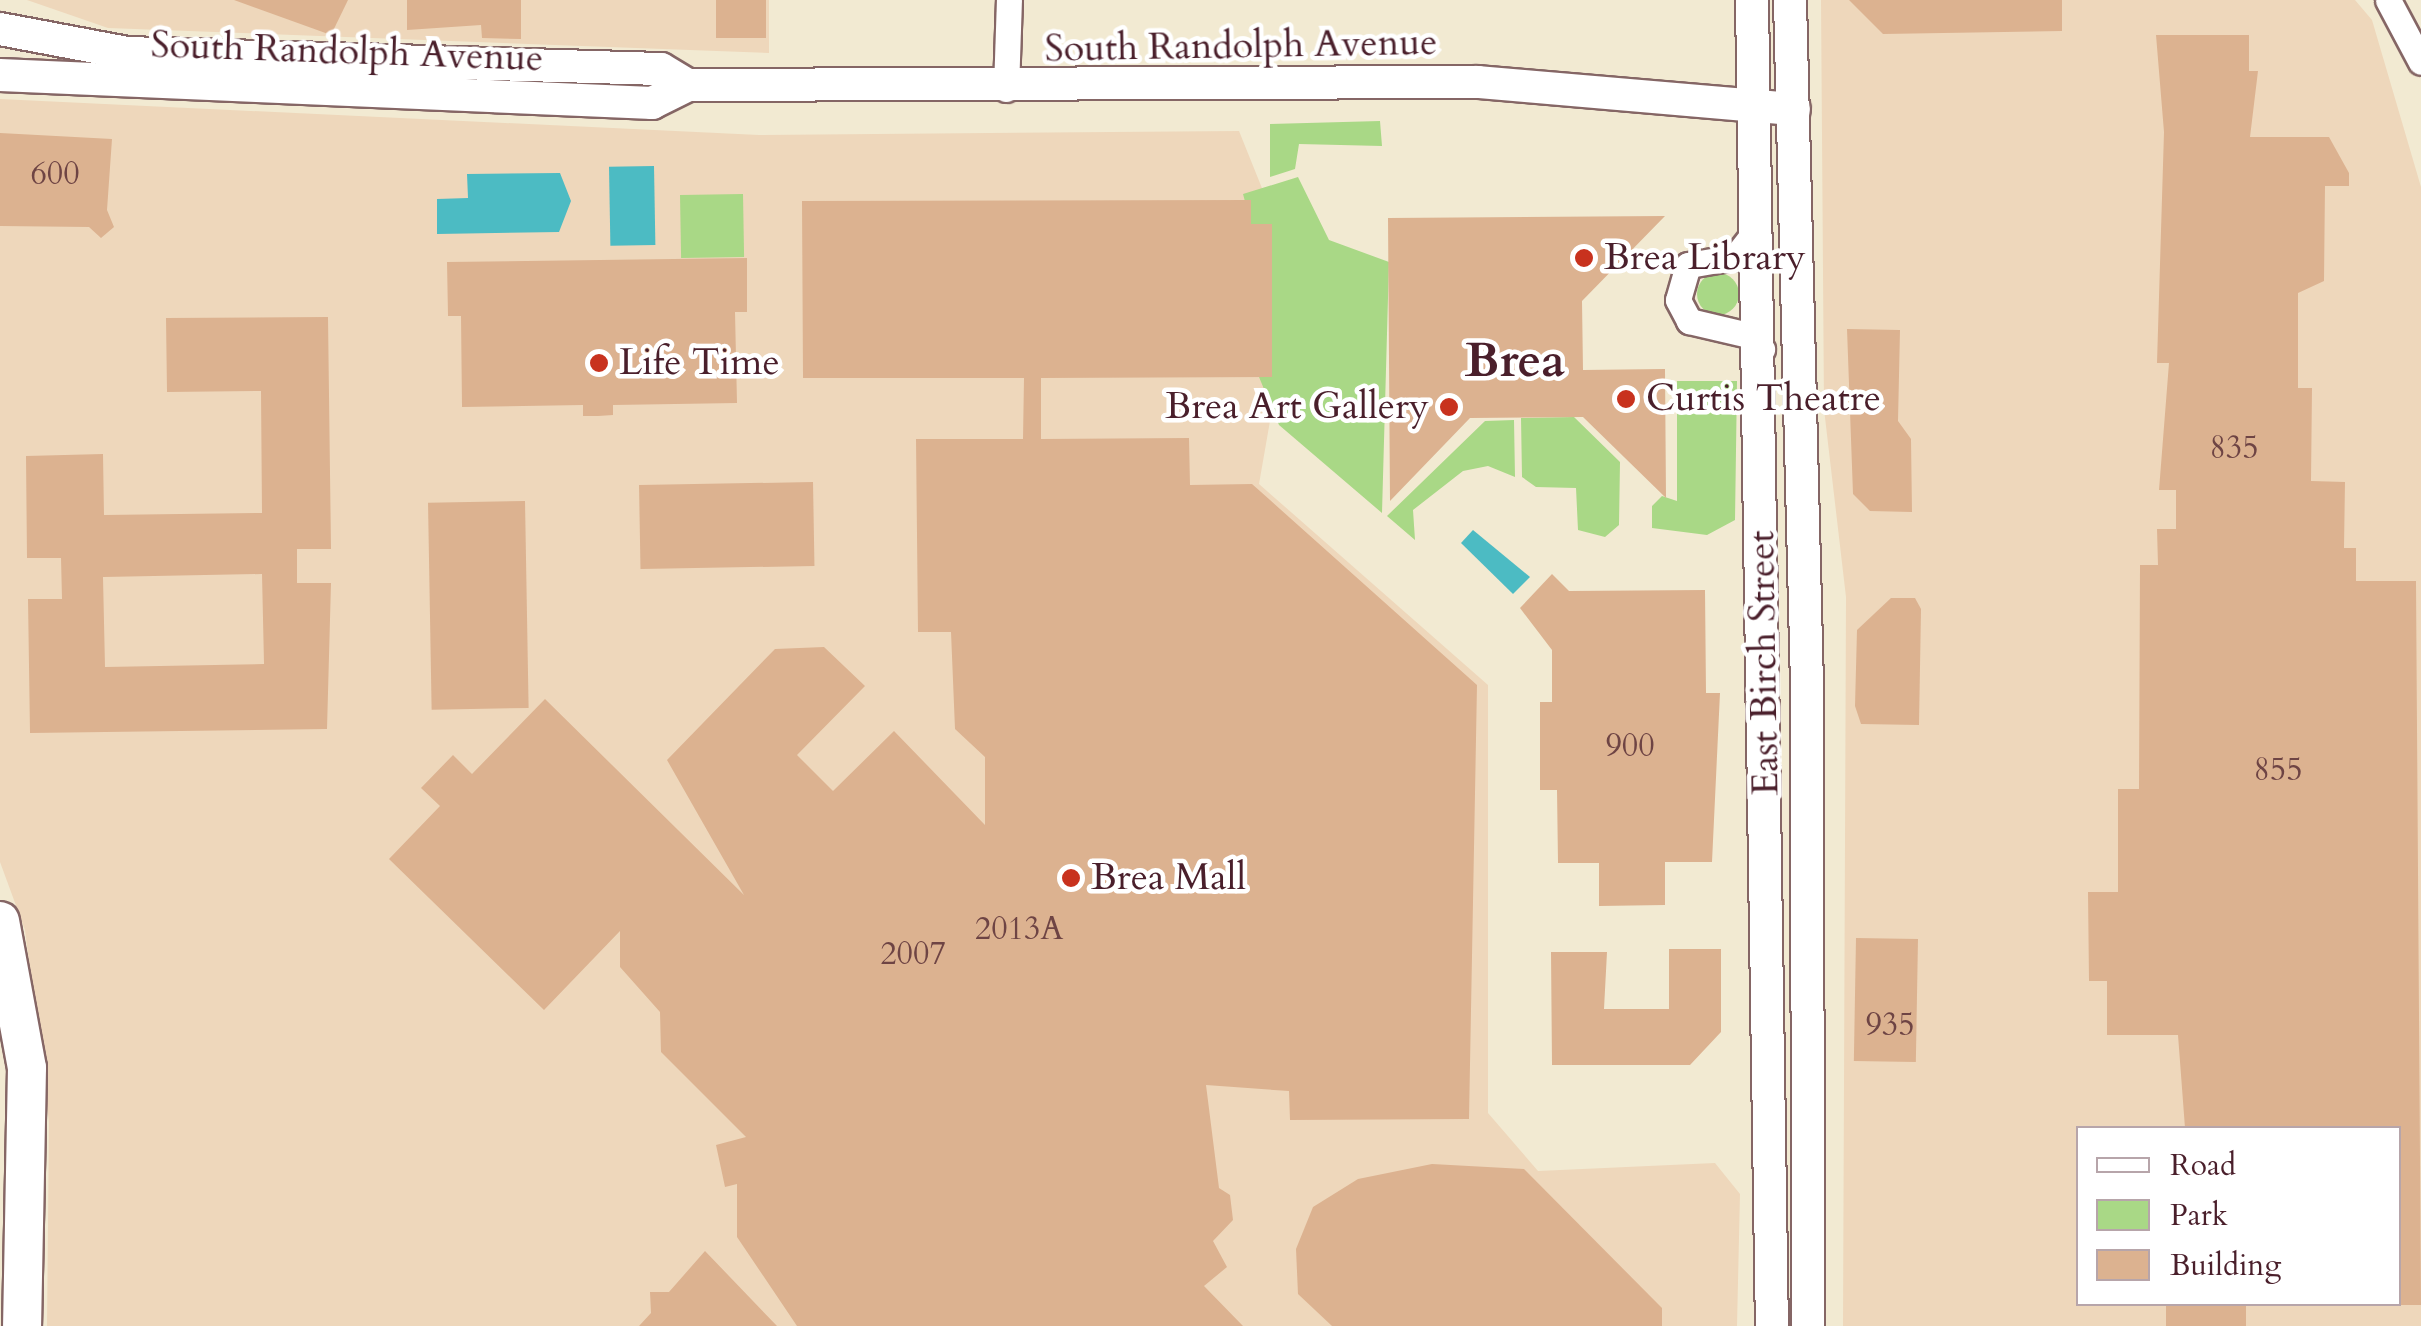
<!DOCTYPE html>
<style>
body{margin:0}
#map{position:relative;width:2421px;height:1326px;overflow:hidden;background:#f2ead2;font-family:Cardo,serif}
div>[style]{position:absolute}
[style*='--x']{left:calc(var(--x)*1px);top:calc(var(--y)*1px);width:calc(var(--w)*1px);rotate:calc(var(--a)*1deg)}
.built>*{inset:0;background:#eed7bb}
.green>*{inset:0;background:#a9d886;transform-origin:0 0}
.round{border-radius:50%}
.water>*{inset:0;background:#4cbbc3;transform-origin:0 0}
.building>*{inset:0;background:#dcb290;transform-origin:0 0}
.roads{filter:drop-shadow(2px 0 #856665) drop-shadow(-2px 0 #856665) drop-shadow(0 2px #856665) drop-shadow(0 -2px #856665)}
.minor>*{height:25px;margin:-12.5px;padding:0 12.5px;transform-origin:12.5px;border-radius:12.5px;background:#fff}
.tertiary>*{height:32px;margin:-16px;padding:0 16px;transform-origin:16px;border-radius:16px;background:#fff}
.secondary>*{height:38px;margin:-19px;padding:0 19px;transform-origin:19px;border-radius:19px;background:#fff}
.dots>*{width:28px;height:28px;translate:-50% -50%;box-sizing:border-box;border:5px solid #fff;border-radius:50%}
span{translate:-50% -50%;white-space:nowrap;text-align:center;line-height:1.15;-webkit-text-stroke:9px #fff;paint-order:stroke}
.number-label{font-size:32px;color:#6e4444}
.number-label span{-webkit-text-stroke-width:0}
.street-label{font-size:38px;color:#4a1f2b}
.poi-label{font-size:38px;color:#4a1f2b}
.left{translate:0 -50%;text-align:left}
.right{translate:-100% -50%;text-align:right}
.district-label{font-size:48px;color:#4a1f2b;font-weight:700}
.legend{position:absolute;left:2076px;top:1126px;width:325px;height:180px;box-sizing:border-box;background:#fff;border:2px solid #b7a5aa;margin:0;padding:12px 18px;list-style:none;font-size:30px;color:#4a1f2b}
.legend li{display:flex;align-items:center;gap:20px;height:50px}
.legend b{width:50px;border:2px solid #b7a5aa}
</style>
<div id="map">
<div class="built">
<i style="clip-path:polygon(27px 0,769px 0,769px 53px,108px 28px)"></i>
<i style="clip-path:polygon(evenodd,1821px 0,2355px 0,2372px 20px,2421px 187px,2421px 1326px,1843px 1326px,1846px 597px,1824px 409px,1821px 0,2078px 1128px,2398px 1128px,2398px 1304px,2078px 1304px,2078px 1128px)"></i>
<i style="clip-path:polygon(0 99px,759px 135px,1239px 131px,1276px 223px,1277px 381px,1259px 484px,1488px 685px,1488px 1113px,1538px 1171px,1715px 1163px,1740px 1194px,1737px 1326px,47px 1326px,49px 1122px,25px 930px,0 862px)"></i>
</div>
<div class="green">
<i style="clip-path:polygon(1380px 121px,1382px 146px,1299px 144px,1295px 169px,1270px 177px,1270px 124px)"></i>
<i style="clip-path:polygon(1298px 177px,1329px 240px,1389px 262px,1382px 513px,1279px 425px,1259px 377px,1272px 376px,1272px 224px,1251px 224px,1243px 194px)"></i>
<i style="left:743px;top:194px;width:63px;height:63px;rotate:89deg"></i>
<i class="round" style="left:1697px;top:273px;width:42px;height:42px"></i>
<i style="clip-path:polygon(1677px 381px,1737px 381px,1735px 520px,1707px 535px,1652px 528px,1652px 506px,1662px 496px,1677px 501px)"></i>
<i style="clip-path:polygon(1574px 417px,1620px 462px,1619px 525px,1605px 537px,1578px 530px,1576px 488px,1536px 487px,1522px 477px,1521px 418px)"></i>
<i style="clip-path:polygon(1514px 420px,1515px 477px,1488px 466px,1463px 471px,1413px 510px,1415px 540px,1387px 516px,1485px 421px)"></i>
</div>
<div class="water">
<i style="left:654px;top:166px;width:79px;height:45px;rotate:89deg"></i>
<i style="clip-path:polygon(560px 173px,571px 201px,559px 232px,437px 234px,437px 199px,468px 198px,467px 174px)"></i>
<i style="clip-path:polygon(1473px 530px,1530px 577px,1513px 594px,1461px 543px)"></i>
</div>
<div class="building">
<i style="clip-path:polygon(234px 0,348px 0,331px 35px)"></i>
<i style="clip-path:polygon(407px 0,521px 0,521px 39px,482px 38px,481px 25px,407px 30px)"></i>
<i style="left:716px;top:0;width:50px;height:38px"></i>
<i style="clip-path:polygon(1849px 0,2062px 0,2062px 31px,1883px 34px)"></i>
<i style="clip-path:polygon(2156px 35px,2249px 35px,2249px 71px,2258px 71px,2250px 137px,2329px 137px,2349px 173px,2349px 186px,2325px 186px,2324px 281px,2298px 293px,2298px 388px,2312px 388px,2311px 481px,2345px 482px,2344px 548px,2356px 548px,2356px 581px,2416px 581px,2421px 1305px,2398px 1305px,2398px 1128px,2185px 1128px,2178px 1035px,2107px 1035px,2107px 981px,2089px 981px,2088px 892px,2118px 892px,2118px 789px,2139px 789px,2140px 565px,2158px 565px,2157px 529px,2176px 529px,2176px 490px,2159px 490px,2169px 363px,2157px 363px,2164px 132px)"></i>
<i style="clip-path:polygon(0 133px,112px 139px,107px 210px,114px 227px,101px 238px,89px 227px,0 226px)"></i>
<i style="clip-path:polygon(1251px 200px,1251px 224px,1272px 224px,1272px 377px,1041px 378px,1041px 439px,1189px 438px,1190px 485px,1252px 484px,1477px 685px,1469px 1119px,1290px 1120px,1289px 1091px,1206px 1085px,1219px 1188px,1230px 1195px,1233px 1220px,1213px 1241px,1227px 1267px,1204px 1286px,1243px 1326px,797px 1326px,737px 1237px,737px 1184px,725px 1187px,716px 1145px,746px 1137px,661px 1052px,660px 1012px,620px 967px,620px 931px,544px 1010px,389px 859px,440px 806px,421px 788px,453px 755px,472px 774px,545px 699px,744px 895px,667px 760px,775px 649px,824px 647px,865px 686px,797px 755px,833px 791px,894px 731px,985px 825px,985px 757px,955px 729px,951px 632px,918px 632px,916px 439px,1023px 439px,1024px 378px,803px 378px,802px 201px)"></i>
<i style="clip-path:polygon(1665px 216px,1582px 301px,1583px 370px,1665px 369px,1666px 498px,1583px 417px,1470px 418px,1390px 501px,1388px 218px)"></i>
<i style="clip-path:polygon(747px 258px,747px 312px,735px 312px,737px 403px,613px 405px,613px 415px,598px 416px,583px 416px,583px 405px,462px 407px,461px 316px,448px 316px,447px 262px)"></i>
<i style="clip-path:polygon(evenodd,328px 317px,331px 549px,297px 549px,297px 583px,331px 583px,327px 729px,30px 733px,28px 599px,62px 599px,61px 558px,27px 558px,26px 456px,103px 454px,104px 515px,262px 513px,261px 391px,167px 392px,166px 318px,328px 317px,262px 574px,264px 664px,105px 667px,103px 577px,262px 574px)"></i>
<i style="clip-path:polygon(1847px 329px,1900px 330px,1898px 421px,1911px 439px,1912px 512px,1870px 511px,1853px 494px)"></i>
<i style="left:813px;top:482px;width:84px;height:174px;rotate:89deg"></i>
<i style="left:525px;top:501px;width:207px;height:97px;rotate:89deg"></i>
<i style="clip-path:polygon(1552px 574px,1569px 591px,1705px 590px,1706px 693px,1720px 693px,1712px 862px,1665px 862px,1665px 905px,1599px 906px,1599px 863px,1558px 863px,1557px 790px,1540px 790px,1540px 702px,1552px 702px,1552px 650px,1520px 608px)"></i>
<i style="clip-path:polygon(1891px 598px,1915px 598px,1921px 609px,1919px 725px,1861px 724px,1855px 706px,1857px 630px)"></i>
<i style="left:1856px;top:938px;width:62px;height:123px;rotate:1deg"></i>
<i style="clip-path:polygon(1669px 949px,1721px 949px,1721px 1032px,1690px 1065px,1552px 1065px,1551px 952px,1607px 952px,1604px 1009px,1669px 1009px)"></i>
<i style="clip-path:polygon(1432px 1164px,1524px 1169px,1662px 1308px,1662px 1326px,1332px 1326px,1298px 1294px,1296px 1249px,1313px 1207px,1358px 1179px)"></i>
<i style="clip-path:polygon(705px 1251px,777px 1326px,639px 1326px,651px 1313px,650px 1292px,669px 1292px)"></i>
<i style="left:2166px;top:1304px;width:80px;height:22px"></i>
</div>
<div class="roads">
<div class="minor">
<i style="--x:2388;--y:0;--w:70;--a:62"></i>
<i style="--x:1006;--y:89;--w:89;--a:-88.1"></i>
<i style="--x:1758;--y:228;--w:37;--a:128"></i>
<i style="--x:1735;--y:257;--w:48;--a:170.3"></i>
<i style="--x:1688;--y:265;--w:36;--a:106"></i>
<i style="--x:1678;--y:300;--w:24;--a:62"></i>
<i style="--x:1689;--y:321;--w:66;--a:13.2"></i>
<i style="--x:1753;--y:336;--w:16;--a:55"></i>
</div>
<div class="tertiary">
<i style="--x:1752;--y:0;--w:1326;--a:89.14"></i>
<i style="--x:1790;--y:0;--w:685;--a:88.58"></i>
<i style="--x:1807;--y:685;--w:641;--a:89.91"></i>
<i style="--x:0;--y:29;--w:129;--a:10.7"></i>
<i style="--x:127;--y:53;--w:534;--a:1.72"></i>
<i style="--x:661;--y:69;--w:31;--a:31"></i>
<i style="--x:0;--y:75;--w:653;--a:2.46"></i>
<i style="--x:652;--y:103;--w:40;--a:-26.6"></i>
<i style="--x:688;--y:85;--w:790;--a:-0.22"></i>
<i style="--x:1478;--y:82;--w:317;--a:4.9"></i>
</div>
<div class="secondary">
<i style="--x:0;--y:921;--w:149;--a:79.6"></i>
<i style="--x:27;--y:1068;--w:258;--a:91.1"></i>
</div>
</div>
<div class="dots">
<i style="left:1584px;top:258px;background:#c8321e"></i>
<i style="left:599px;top:363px;background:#c8321e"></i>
<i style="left:1626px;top:399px;background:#c8321e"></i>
<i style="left:1449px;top:407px;background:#c8321e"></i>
<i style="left:1071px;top:878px;background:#c8321e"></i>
</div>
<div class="number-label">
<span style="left:55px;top:174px">600</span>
<span style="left:2234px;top:448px">835</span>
<span style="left:1630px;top:746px">900</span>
<span style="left:2278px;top:770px">855</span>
<span style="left:1019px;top:929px">2013A</span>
<span style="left:913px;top:954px">2007</span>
<span style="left:1890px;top:1025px">935</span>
</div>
<div class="street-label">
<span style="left:1241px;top:46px;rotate:-1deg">South Randolph Avenue</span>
<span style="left:347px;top:52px;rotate:2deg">South Randolph Avenue</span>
<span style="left:1764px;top:663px;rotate:-91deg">East Birch Street</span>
</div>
<div class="poi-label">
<span class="left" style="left:1604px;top:258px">Brea Library</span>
<span class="left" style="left:619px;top:363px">Life Time</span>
<span class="left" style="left:1646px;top:399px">Curtis Theatre</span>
<span class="right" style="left:1429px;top:407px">Brea Art Gallery</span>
<span class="left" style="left:1091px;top:878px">Brea Mall</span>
</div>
<div class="district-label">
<span style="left:1515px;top:361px">Brea</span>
</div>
<ul class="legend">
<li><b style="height:12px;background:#fff"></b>Road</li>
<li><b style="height:28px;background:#a9d886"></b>Park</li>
<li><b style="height:28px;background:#dcb290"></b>Building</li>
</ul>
</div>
